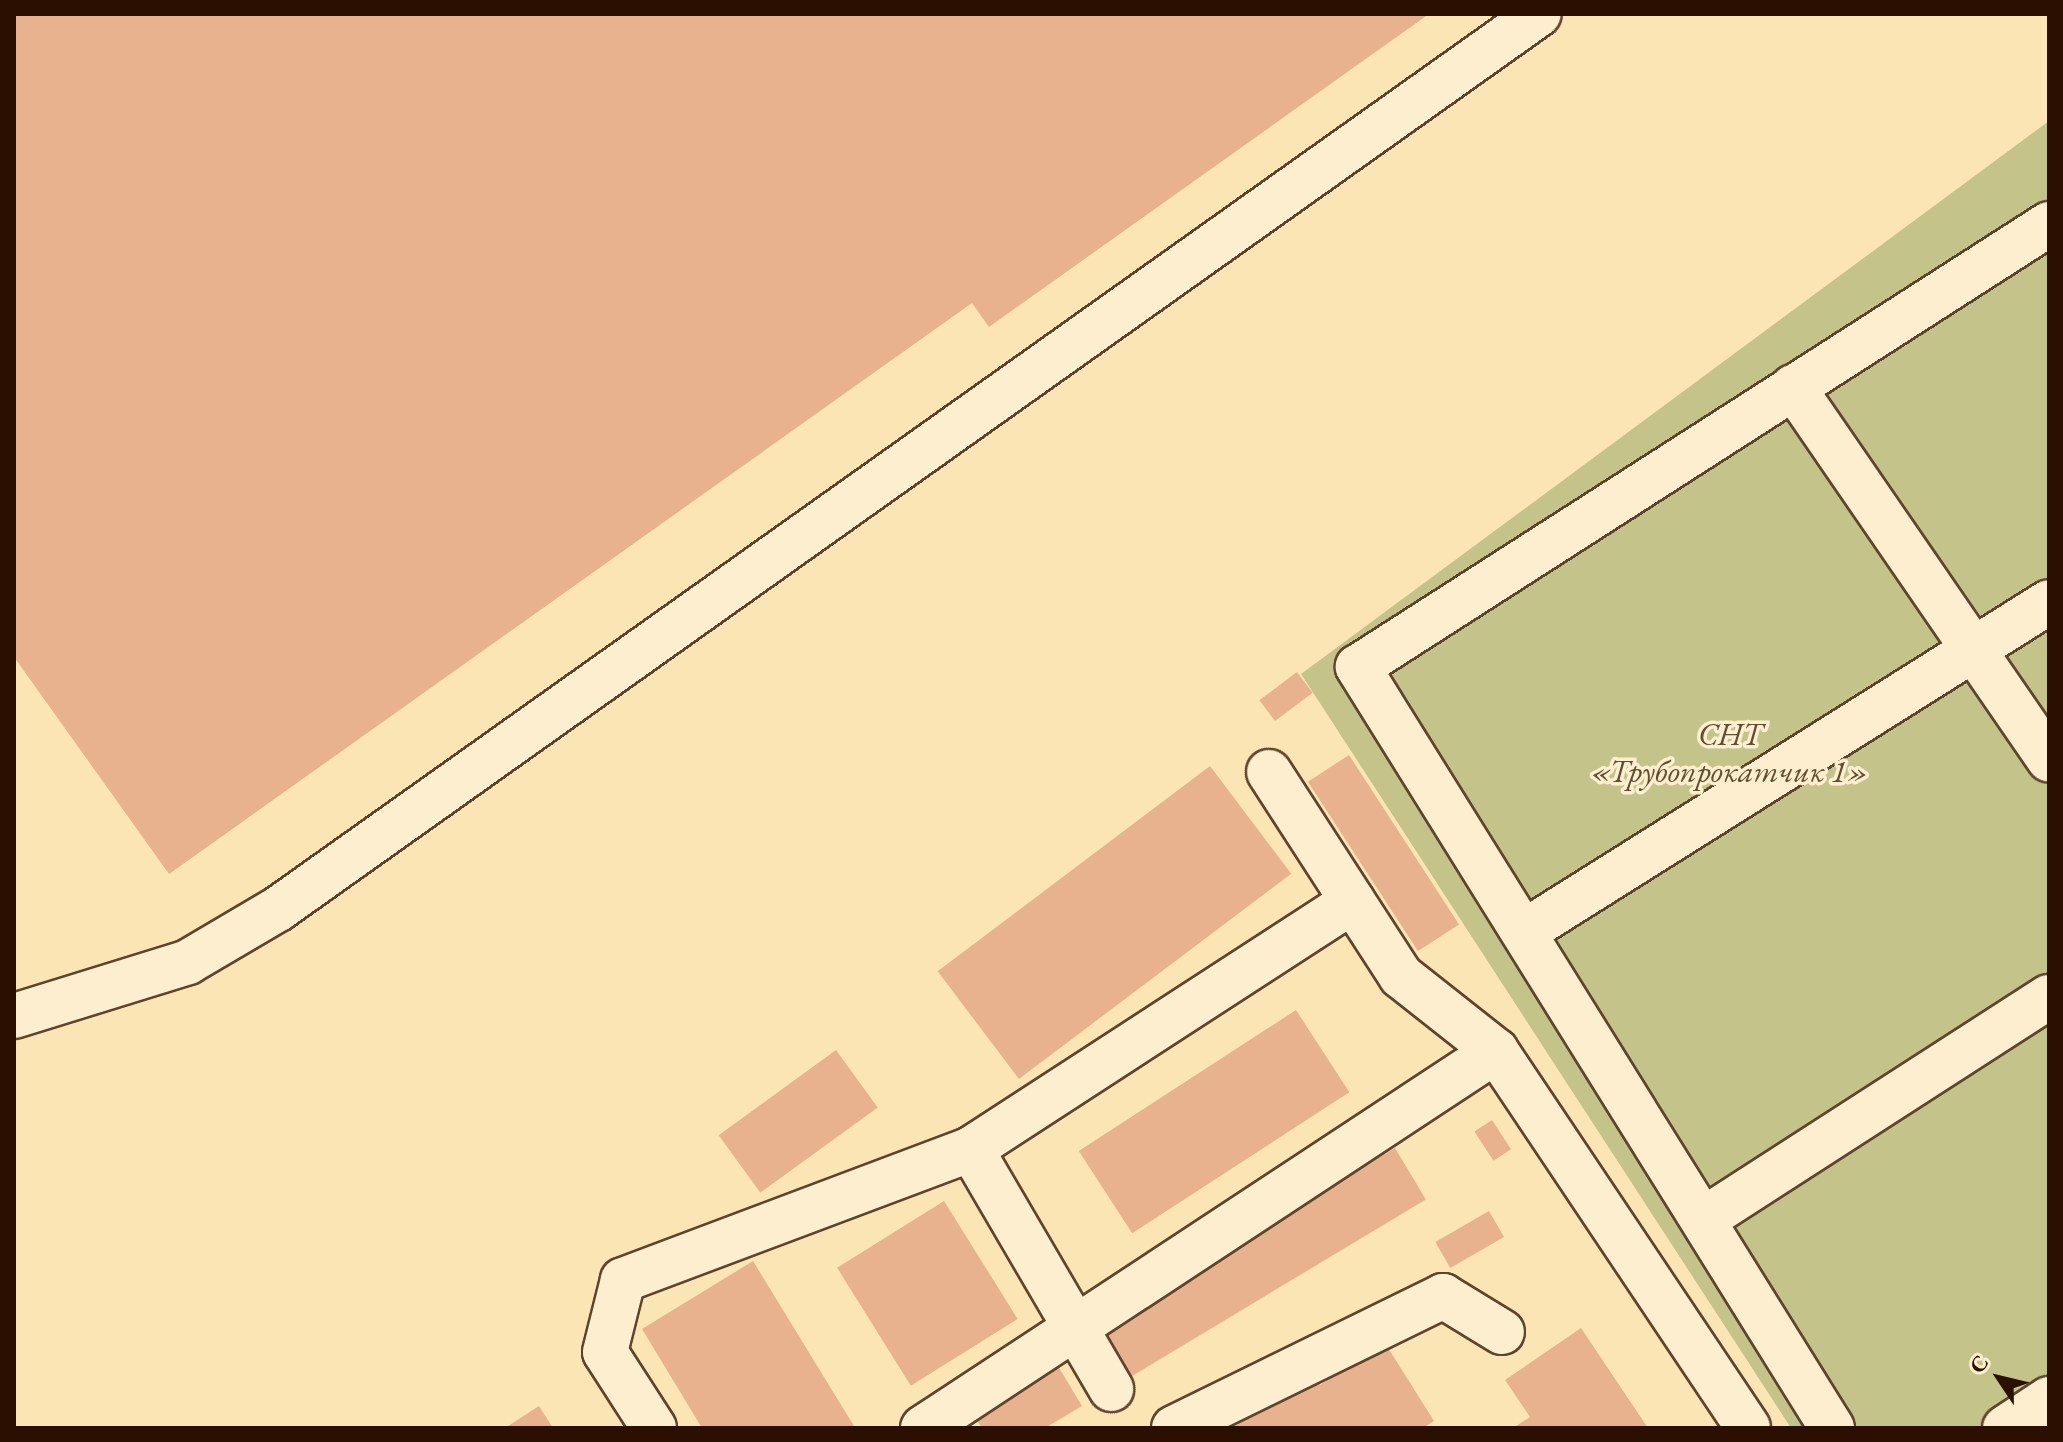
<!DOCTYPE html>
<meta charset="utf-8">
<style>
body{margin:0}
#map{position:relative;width:2063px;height:1442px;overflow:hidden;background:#fce5b5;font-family:"EB Garamond",serif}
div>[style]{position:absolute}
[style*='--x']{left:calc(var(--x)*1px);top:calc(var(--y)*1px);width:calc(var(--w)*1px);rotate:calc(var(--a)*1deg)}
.green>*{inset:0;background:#c4c38a}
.building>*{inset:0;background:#e8b28f;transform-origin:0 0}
.roads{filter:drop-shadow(2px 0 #5f442d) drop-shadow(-2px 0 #5f442d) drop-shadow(0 2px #5f442d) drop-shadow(0 -2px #5f442d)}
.minor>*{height:44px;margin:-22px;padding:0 22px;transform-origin:22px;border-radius:22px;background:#fdeecf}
span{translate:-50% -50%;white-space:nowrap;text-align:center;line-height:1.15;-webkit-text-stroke:7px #fdeecf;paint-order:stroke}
.park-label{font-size:32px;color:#614e30;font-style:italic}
.frame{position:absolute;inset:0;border:16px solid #2b0f00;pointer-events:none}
.north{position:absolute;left:1959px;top:1338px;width:80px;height:80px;-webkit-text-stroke:6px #fdeecf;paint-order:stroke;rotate:305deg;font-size:22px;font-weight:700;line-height:32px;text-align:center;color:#2b0f00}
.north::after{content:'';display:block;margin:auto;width:28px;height:36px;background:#2b0f00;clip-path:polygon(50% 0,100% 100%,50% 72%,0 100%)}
</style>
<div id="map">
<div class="green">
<i style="clip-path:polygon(2049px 121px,2049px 1428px,1791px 1428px,1301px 674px)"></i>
</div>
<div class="building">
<i style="clip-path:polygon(14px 14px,1429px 14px,989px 327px,972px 303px,169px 874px,14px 657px)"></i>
<i style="left:1297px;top:672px;width:26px;height:47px;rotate:53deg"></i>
<i style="left:1349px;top:755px;width:202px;height:49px;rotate:57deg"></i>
<i style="left:1210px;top:766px;width:135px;height:341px;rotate:53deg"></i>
<i style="left:1296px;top:1010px;width:98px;height:259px;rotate:57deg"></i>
<i style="left:836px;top:1050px;width:71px;height:145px;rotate:54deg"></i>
<i style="left:1492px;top:1120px;width:35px;height:21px;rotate:57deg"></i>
<i style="left:1395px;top:1148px;width:60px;height:347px;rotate:59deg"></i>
<i style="left:944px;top:1201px;width:139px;height:126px;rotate:58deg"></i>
<i style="left:1489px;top:1211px;width:30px;height:62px;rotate:60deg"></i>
<i style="clip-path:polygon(753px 1261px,854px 1426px,850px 1428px,702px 1428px,642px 1329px)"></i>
<i style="clip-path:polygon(1581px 1328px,1648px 1428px,1513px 1428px,1530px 1417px,1505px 1380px)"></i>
<i style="clip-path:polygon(1385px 1343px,1434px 1421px,1423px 1428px,1232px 1428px,1314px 1376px,1320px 1385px)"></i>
<i style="clip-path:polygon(1058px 1366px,1082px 1406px,1045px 1428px,982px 1428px,975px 1417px)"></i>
<i style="clip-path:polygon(539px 1406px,553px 1428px,505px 1428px)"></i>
</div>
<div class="roads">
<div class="minor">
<i style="--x:1793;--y:387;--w:452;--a:55.5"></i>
<i style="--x:1269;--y:772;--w:243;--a:57.1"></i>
<i style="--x:1401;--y:976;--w:121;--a:38.3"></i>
<i style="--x:1496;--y:1051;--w:453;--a:56.2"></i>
<i style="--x:1527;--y:930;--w:616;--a:-32.14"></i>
<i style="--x:14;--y:1016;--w:182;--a:-17.2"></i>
<i style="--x:188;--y:962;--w:104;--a:-30.5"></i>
<i style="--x:278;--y:909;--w:1546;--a:-35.37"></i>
<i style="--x:971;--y:1149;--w:278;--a:59.7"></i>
<i style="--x:1704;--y:1219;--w:410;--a:-32.8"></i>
<i style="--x:654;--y:1428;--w:90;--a:-122.8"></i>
<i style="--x:605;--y:1352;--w:74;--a:-76"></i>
<i style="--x:623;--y:1280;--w:372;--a:-20.6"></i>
<i style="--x:971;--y:1149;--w:455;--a:-33"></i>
<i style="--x:923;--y:1428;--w:686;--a:-33.34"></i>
<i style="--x:1174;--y:1428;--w:300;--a:-26.1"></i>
<i style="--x:1443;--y:1296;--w:69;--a:31.4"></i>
<i style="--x:1832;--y:1428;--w:897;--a:-121.92"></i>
<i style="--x:1358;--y:667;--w:821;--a:-32.66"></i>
<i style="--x:2005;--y:1428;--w:53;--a:-33.4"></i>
</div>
</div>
<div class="park-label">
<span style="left:1730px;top:753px">СНТ<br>«Трубопрокатчик 1»</span>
</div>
<div class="frame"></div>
<div class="north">С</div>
</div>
